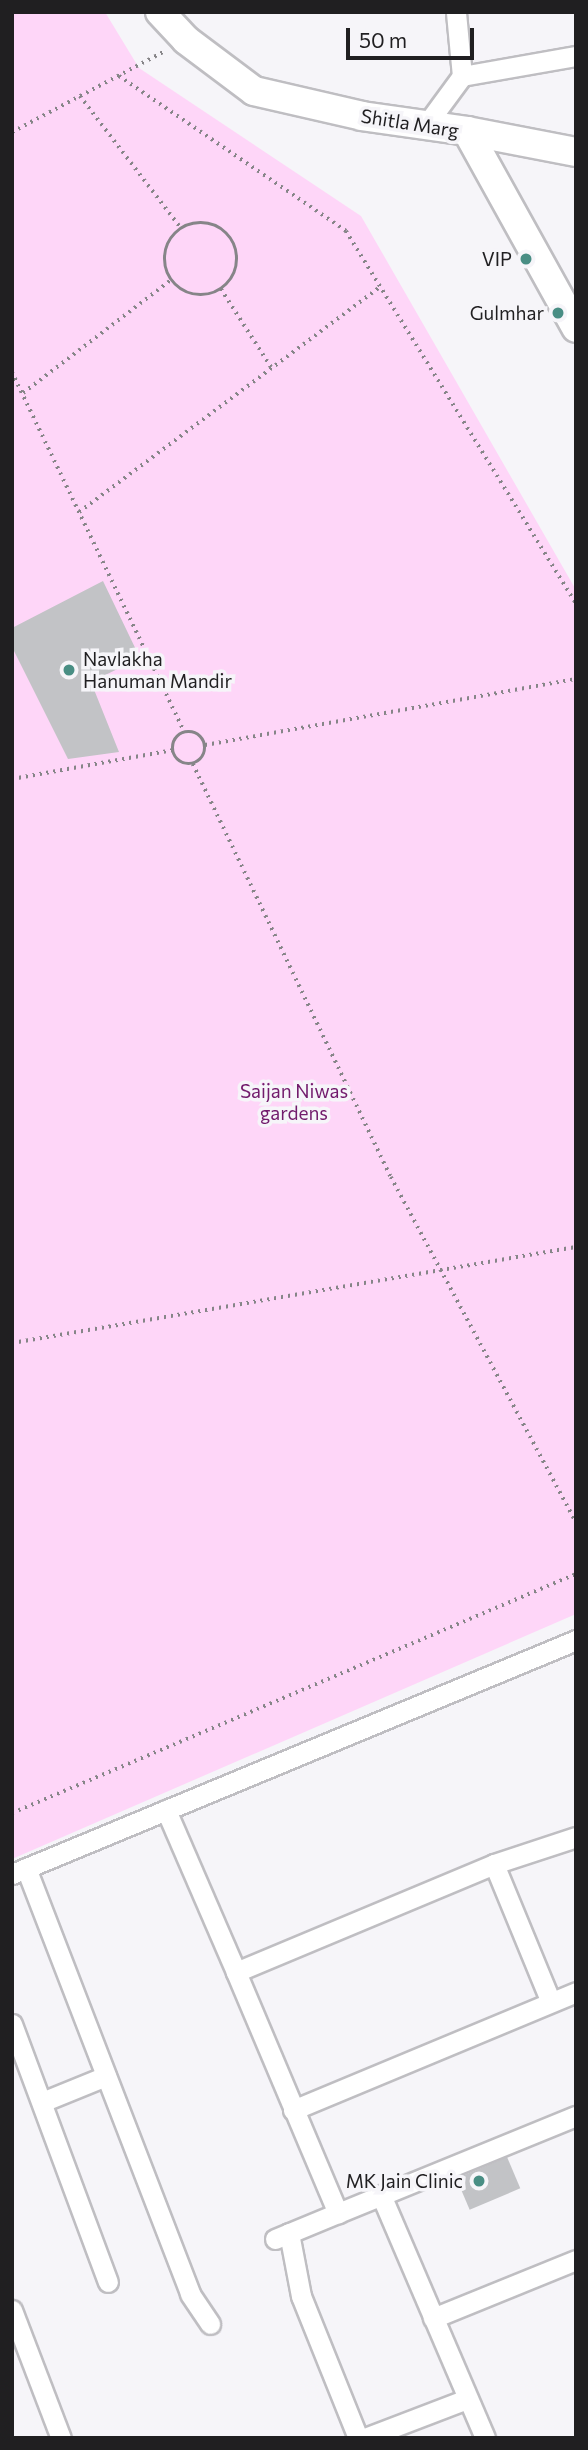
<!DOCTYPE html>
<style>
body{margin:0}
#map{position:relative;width:588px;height:2450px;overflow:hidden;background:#f6f5f9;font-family:Commissioner,sans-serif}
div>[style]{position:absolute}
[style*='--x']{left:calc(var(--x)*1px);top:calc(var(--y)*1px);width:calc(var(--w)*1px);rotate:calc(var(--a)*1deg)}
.green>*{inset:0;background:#fed6f8}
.building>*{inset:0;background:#c2c3c6;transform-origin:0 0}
.path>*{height:3.5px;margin-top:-1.75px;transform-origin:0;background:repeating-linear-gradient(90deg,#868588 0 2px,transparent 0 7px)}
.path>.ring{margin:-1.75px;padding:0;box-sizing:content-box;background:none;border:3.5px solid #868588;border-radius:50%}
.roads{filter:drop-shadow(2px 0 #bfbec2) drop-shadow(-2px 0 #bfbec2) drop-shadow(0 2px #bfbec2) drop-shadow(0 -2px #bfbec2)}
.street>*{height:19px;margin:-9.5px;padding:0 9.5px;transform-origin:9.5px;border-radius:9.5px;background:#fff}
.secondary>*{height:28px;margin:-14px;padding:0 14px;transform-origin:14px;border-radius:14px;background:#fff}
.dots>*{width:19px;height:19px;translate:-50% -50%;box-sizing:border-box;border:4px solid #f6f5f9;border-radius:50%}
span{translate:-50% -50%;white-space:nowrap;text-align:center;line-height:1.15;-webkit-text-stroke:7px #f6f5f9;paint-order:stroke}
.street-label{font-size:19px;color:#201f21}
.poi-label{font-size:19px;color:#201f21}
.right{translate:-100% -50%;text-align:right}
.left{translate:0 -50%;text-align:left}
.park-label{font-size:19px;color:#721b6c}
.frame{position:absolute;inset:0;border:14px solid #201f21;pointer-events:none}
.scale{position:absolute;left:346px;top:28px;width:128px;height:32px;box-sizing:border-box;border:4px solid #201f21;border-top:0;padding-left:9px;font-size:21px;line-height:24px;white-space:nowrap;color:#201f21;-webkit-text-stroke:5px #f6f5f9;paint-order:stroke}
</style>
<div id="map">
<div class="green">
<i style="clip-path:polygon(12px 12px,105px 12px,139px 68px,361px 216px,576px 590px,576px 1614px,12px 1859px)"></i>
</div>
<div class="building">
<i style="clip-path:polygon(103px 581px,140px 658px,91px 682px,119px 752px,68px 759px,12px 647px,12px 628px)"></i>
<i style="left:507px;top:2157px;width:34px;height:55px;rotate:67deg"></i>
</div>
<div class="path">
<i style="--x:119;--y:76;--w:275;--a:34.3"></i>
<i style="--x:346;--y:231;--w:438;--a:58.3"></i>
<i style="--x:80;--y:96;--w:166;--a:52.6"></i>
<i style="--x:12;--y:132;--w:173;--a:-27.9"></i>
<i class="ring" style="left:165px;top:223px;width:68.5px;height:68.5px"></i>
<i style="--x:221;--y:289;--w:93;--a:57.3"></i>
<i style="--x:12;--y:372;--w:400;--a:64.4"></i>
<i style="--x:23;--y:393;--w:188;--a:-37.4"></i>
<i style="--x:79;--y:512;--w:377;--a:-36.8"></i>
<i class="ring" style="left:173px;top:732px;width:28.5px;height:28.5px"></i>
<i style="--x:205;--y:745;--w:377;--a:-10.1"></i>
<i style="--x:193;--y:764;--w:458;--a:64.4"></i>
<i style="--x:391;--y:1177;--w:391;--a:61.8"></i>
<i style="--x:12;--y:779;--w:164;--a:-10.2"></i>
<i style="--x:12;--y:1343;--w:572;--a:-9.66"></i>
<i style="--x:12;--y:1813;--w:613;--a:-22.97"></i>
</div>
<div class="roads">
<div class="street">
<i style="--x:462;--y:76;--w:116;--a:-10"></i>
<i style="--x:426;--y:125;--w:61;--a:-53.7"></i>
<i style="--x:462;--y:76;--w:64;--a:-95.4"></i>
<i style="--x:166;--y:1810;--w:176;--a:66.6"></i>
<i style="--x:236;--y:1972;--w:280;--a:-22.7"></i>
<i style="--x:494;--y:1864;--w:149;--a:67.6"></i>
<i style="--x:494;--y:1864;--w:86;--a:-18.2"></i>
<i style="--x:26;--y:1868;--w:456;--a:68.9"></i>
<i style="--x:190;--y:2294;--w:36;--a:56"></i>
<i style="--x:12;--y:1874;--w:611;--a:-22.53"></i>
<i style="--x:236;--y:1972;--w:262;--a:67.1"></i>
<i style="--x:338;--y:2213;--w:257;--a:-22.2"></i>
<i style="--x:12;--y:2024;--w:275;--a:69.6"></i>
<i style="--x:42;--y:2102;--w:69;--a:-22.1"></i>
<i style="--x:293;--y:2110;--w:307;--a:-22.6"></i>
<i style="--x:381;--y:2195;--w:264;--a:66.8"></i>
<i style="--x:289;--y:2233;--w:64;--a:79.2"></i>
<i style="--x:301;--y:2296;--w:153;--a:68.1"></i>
<i style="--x:275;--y:2239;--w:68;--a:-22.4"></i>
<i style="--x:12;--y:2310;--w:137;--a:69.1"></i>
<i style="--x:433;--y:2318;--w:154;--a:-22.1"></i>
<i style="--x:365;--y:2438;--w:109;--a:-20.9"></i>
</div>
<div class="secondary">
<i style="--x:160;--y:12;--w:38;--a:47"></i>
<i style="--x:186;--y:40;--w:85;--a:36.9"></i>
<i style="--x:254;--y:91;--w:111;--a:13"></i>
<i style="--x:362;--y:116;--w:106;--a:8.1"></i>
<i style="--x:467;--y:131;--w:225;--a:61"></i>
<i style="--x:467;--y:131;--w:111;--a:10.9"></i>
</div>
</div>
<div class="dots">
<i style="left:526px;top:259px;background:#498e84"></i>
<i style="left:558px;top:313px;background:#498e84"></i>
<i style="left:69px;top:670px;background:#498e84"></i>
<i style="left:479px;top:2181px;background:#498e84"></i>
</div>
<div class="street-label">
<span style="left:410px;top:123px;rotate:9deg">Shitla Marg</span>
</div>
<div class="poi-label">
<span class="right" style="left:512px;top:259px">VIP</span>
<span class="right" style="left:544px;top:313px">Gulmhar</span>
<span class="left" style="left:83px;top:670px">Navlakha<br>Hanuman Mandir</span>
<span class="right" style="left:463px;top:2181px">MK Jain Clinic</span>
</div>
<div class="park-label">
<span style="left:294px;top:1102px">Saijan Niwas<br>gardens</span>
</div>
<div class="frame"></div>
<div class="scale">50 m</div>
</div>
